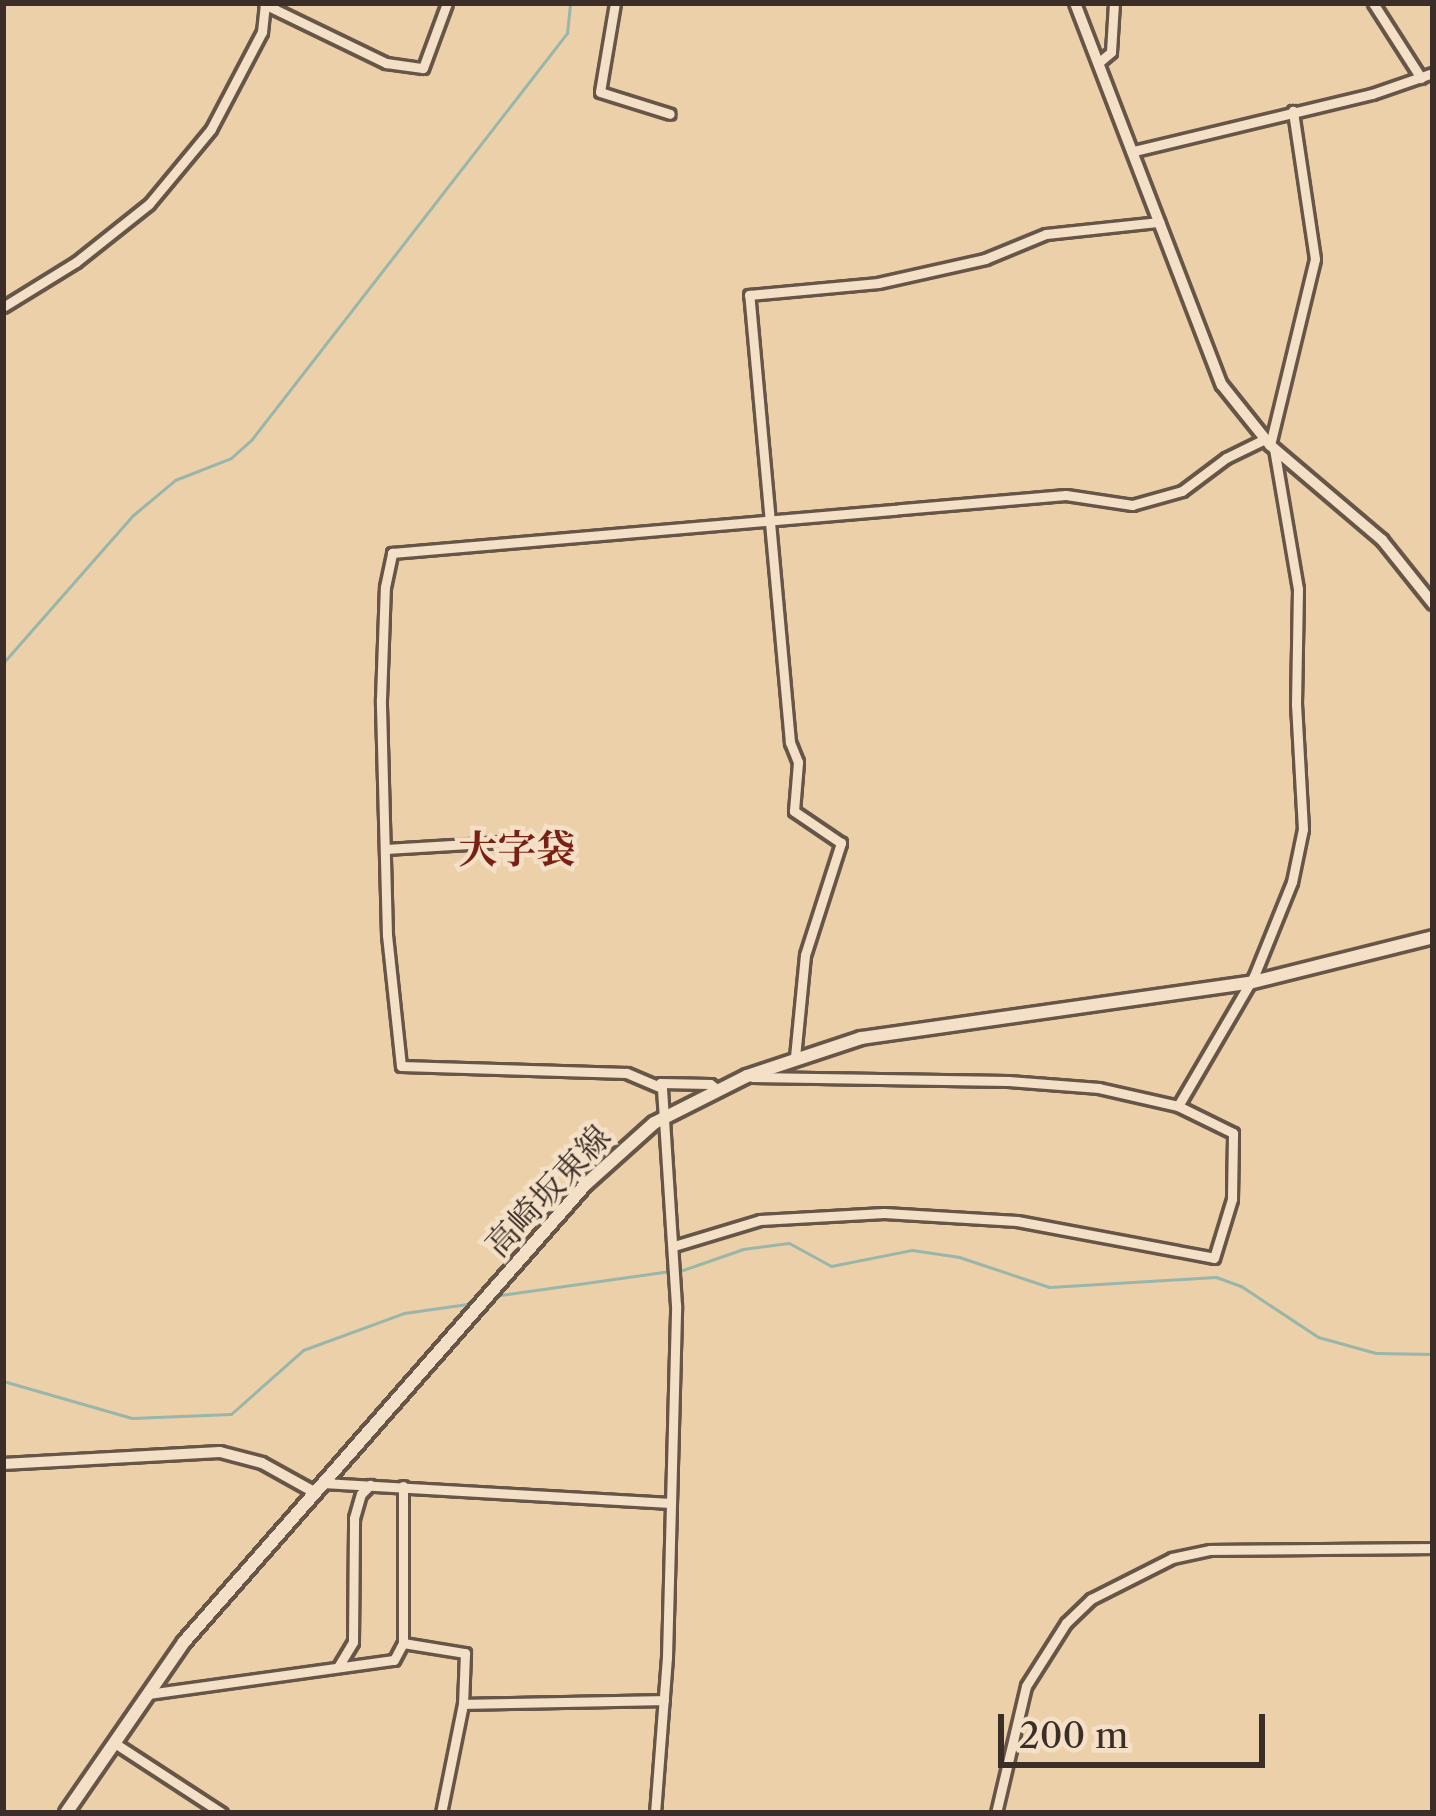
<!DOCTYPE html>
<meta charset="utf-8">
<style>
body{margin:0}
#map{position:relative;width:1436px;height:1816px;overflow:hidden;background:#ecd0a9;font-family:"Libre Caslon Text","Noto Serif JP",serif}
div>[style]{position:absolute}
[style*='--x']{left:calc(var(--x)*1px);top:calc(var(--y)*1px);width:calc(var(--w)*1px);rotate:calc(var(--a)*1deg)}
.stream>*{height:3px;margin:-1.5px;padding:0 1.5px;transform-origin:1.5px;border-radius:1.5px;background:#99b6aa}
.roads{filter:drop-shadow(3px 0 #675648) drop-shadow(-3px 0 #675648) drop-shadow(0 3px #675648) drop-shadow(0 -3px #675648)}
.minor>*{height:9px;margin:-4.5px;padding:0 4.5px;transform-origin:4.5px;border-radius:4.5px;background:#f3e0c7}
.tertiary>*{height:10px;margin:-5px;padding:0 5px;transform-origin:5px;border-radius:5px;background:#f3e0c7}
.secondary>*{height:12px;margin:-6px;padding:0 6px;transform-origin:6px;border-radius:6px;background:#f3e0c7}
span{translate:-50% -50%;white-space:nowrap;text-align:center;line-height:1.15;-webkit-text-stroke:9px #f3e0c7;paint-order:stroke}
.street-label{font-size:33px;color:#3b2d28}
.quarter-label{font-size:39px;color:#7a1f14;font-weight:700}
.frame{position:absolute;inset:0;border:6px solid #3b2d28;pointer-events:none}
.scale{position:absolute;left:998px;top:1714px;width:267px;height:54px;box-sizing:border-box;border:6px solid #3b2d28;border-top:0;padding-left:15px;font-size:36px;line-height:42px;white-space:nowrap;color:#3b2d28;-webkit-text-stroke:9px #f3e0c7;paint-order:stroke}
</style>
<div id="map">
<div class="stream">
<i style="--x:3;--y:663;--w:196;--a:-48.7"></i>
<i style="--x:132;--y:516;--w:56;--a:-39.9"></i>
<i style="--x:175;--y:480;--w:60;--a:-21.4"></i>
<i style="--x:231;--y:458;--w:28;--a:-42"></i>
<i style="--x:252;--y:439;--w:514;--a:-52.19"></i>
<i style="--x:567;--y:33;--w:30;--a:-84"></i>
<i style="--x:680;--y:1271;--w:67;--a:-19.2"></i>
<i style="--x:743;--y:1249;--w:46;--a:-7.4"></i>
<i style="--x:789;--y:1243;--w:48;--a:28.7"></i>
<i style="--x:831;--y:1266;--w:83;--a:-11.2"></i>
<i style="--x:912;--y:1250;--w:48;--a:8.5"></i>
<i style="--x:959;--y:1257;--w:95;--a:18.4"></i>
<i style="--x:1049;--y:1287;--w:167;--a:-3.4"></i>
<i style="--x:1216;--y:1277;--w:27;--a:20"></i>
<i style="--x:1241;--y:1286;--w:92;--a:33.5"></i>
<i style="--x:1318;--y:1337;--w:60;--a:15.4"></i>
<i style="--x:1376;--y:1353;--w:57;--a:1"></i>
<i style="--x:500;--y:1295;--w:172;--a:-8"></i>
<i style="--x:3;--y:1381;--w:134;--a:16"></i>
<i style="--x:132;--y:1418;--w:99;--a:-2.3"></i>
<i style="--x:231;--y:1414;--w:96;--a:-41.6"></i>
<i style="--x:303;--y:1350;--w:108;--a:-20.1"></i>
<i style="--x:404;--y:1313;--w:64;--a:-8.1"></i>
</div>
<div class="roads">
<div class="minor">
<i style="--x:615;--y:3;--w:90;--a:99.6"></i>
<i style="--x:600;--y:92;--w:73;--a:17.4"></i>
<i style="--x:1373;--y:3;--w:89;--a:57.4"></i>
<i style="--x:264;--y:4;--w:136;--a:25.8"></i>
<i style="--x:386;--y:63;--w:37;--a:8"></i>
<i style="--x:423;--y:68;--w:69;--a:-69.7"></i>
<i style="--x:1098;--y:63;--w:17;--a:-40"></i>
<i style="--x:1111;--y:52;--w:49;--a:-86.5"></i>
<i style="--x:1134;--y:151;--w:245;--a:-13.5"></i>
<i style="--x:1372;--y:94;--w:65;--a:-19"></i>
<i style="--x:3;--y:307;--w:86;--a:-31.7"></i>
<i style="--x:76;--y:262;--w:93;--a:-38.5"></i>
<i style="--x:149;--y:204;--w:97;--a:-50.4"></i>
<i style="--x:211;--y:129;--w:110;--a:-62.3"></i>
<i style="--x:262;--y:32;--w:29;--a:-84"></i>
<i style="--x:1270;--y:445;--w:191;--a:-76.4"></i>
<i style="--x:1315;--y:259;--w:150;--a:-98.5"></i>
<i style="--x:386;--y:849;--w:116;--a:-3.5"></i>
<i style="--x:795;--y:1057;--w:102;--a:-84.4"></i>
<i style="--x:805;--y:955;--w:118;--a:-72.2"></i>
<i style="--x:841;--y:843;--w:57;--a:-145.8"></i>
<i style="--x:794;--y:811;--w:49;--a:-85.3"></i>
<i style="--x:798;--y:762;--w:22;--a:-112"></i>
<i style="--x:790;--y:742;--w:449;--a:-95.2"></i>
<i style="--x:749;--y:295;--w:130;--a:-5.3"></i>
<i style="--x:878;--y:283;--w:110;--a:-12.6"></i>
<i style="--x:985;--y:259;--w:66;--a:-22.3"></i>
<i style="--x:1046;--y:234;--w:114;--a:-6.1"></i>
<i style="--x:660;--y:1083;--w:50;--a:1.1"></i>
<i style="--x:710;--y:1084;--w:9;--a:36"></i>
<i style="--x:1178;--y:1106;--w:151;--a:-59.7"></i>
<i style="--x:1254;--y:976;--w:101;--a:-68"></i>
<i style="--x:1292;--y:882;--w:54;--a:-78.3"></i>
<i style="--x:1303;--y:829;--w:125;--a:-93.2"></i>
<i style="--x:1296;--y:704;--w:115;--a:-89"></i>
<i style="--x:1298;--y:589;--w:143;--a:-99.7"></i>
<i style="--x:674;--y:1246;--w:90;--a:-16.8"></i>
<i style="--x:760;--y:1220;--w:124;--a:-3.2"></i>
<i style="--x:884;--y:1213;--w:133;--a:3.4"></i>
<i style="--x:1017;--y:1221;--w:200;--a:10.6"></i>
<i style="--x:1214;--y:1258;--w:62;--a:-73"></i>
<i style="--x:1232;--y:1199;--w:66;--a:-89.1"></i>
<i style="--x:1233;--y:1133;--w:61;--a:-153.9"></i>
<i style="--x:1178;--y:1106;--w:81;--a:-167.2"></i>
<i style="--x:1099;--y:1088;--w:91;--a:-175.6"></i>
<i style="--x:1008;--y:1081;--w:256;--a:-179.1"></i>
<i style="--x:323;--y:1483;--w:348;--a:3.3"></i>
<i style="--x:403;--y:1643;--w:63;--a:9.2"></i>
<i style="--x:465;--y:1653;--w:51;--a:92.2"></i>
<i style="--x:463;--y:1704;--w:111;--a:101.4"></i>
<i style="--x:338;--y:1667;--w:29;--a:-59"></i>
<i style="--x:353;--y:1642;--w:124;--a:-89.5"></i>
<i style="--x:354;--y:1518;--w:25;--a:-74"></i>
<i style="--x:361;--y:1494;--w:13;--a:-45"></i>
<i style="--x:148;--y:1694;--w:248;--a:-7.9"></i>
<i style="--x:394;--y:1660;--w:19;--a:-62"></i>
<i style="--x:403;--y:1643;--w:157;--a:-90"></i>
<i style="--x:463;--y:1704;--w:201;--a:-1.1"></i>
<i style="--x:113;--y:1742;--w:130;--a:33.1"></i>
<i style="--x:655;--y:1813;--w:156;--a:-85.6"></i>
<i style="--x:667;--y:1657;--w:352;--a:-88.5"></i>
<i style="--x:676;--y:1305;--w:217;--a:-93.7"></i>
<i style="--x:662;--y:1088;--w:39;--a:-157"></i>
<i style="--x:626;--y:1073;--w:225;--a:-178.2"></i>
<i style="--x:401;--y:1066;--w:132;--a:-96.1"></i>
<i style="--x:387;--y:935;--w:236;--a:-91.5"></i>
<i style="--x:381;--y:699;--w:112;--a:-88"></i>
<i style="--x:385;--y:587;--w:35;--a:-78"></i>
<i style="--x:392;--y:553;--w:676;--a:-4.92"></i>
<i style="--x:1066;--y:495;--w:67;--a:8.6"></i>
<i style="--x:1132;--y:505;--w:52;--a:-15.6"></i>
<i style="--x:1182;--y:491;--w:55;--a:-36.9"></i>
<i style="--x:1226;--y:458;--w:43;--a:-26"></i>
<i style="--x:996;--y:1813;--w:130;--a:-76.7"></i>
<i style="--x:1026;--y:1686;--w:75;--a:-57.6"></i>
<i style="--x:1066;--y:1623;--w:35;--a:-44"></i>
<i style="--x:1091;--y:1599;--w:91;--a:-26.8"></i>
<i style="--x:1172;--y:1558;--w:39;--a:-12"></i>
<i style="--x:1210;--y:1550;--w:223;--a:-0.5"></i>
</div>
<div class="tertiary">
<i style="--x:1075;--y:3;--w:409;--a:69"></i>
<i style="--x:1222;--y:385;--w:77;--a:51.3"></i>
<i style="--x:1270;--y:445;--w:147;--a:40.3"></i>
<i style="--x:1382;--y:540;--w:82;--a:51.4"></i>
<i style="--x:3;--y:1464;--w:217;--a:-3.2"></i>
<i style="--x:220;--y:1452;--w:43;--a:14.7"></i>
<i style="--x:262;--y:1463;--w:60;--a:29.1"></i>
</div>
<div class="secondary">
<i style="--x:66;--y:1813;--w:208;--a:-55.4"></i>
<i style="--x:184;--y:1642;--w:609;--a:-48.73"></i>
<i style="--x:586;--y:1184;--w:91;--a:-41.9"></i>
<i style="--x:654;--y:1123;--w:104;--a:-26.8"></i>
<i style="--x:747;--y:1076;--w:120;--a:-18.4"></i>
<i style="--x:861;--y:1038;--w:392;--a:-8.1"></i>
<i style="--x:1249;--y:983;--w:190;--a:-14"></i>
</div>
</div>
<div class="street-label">
<span style="left:548px;top:1191px;rotate:-47deg">高崎坂東線</span>
</div>
<div class="quarter-label">
<span style="left:517px;top:849px">大字袋</span>
</div>
<div class="frame"></div>
<div class="scale">200 m</div>
</div>
